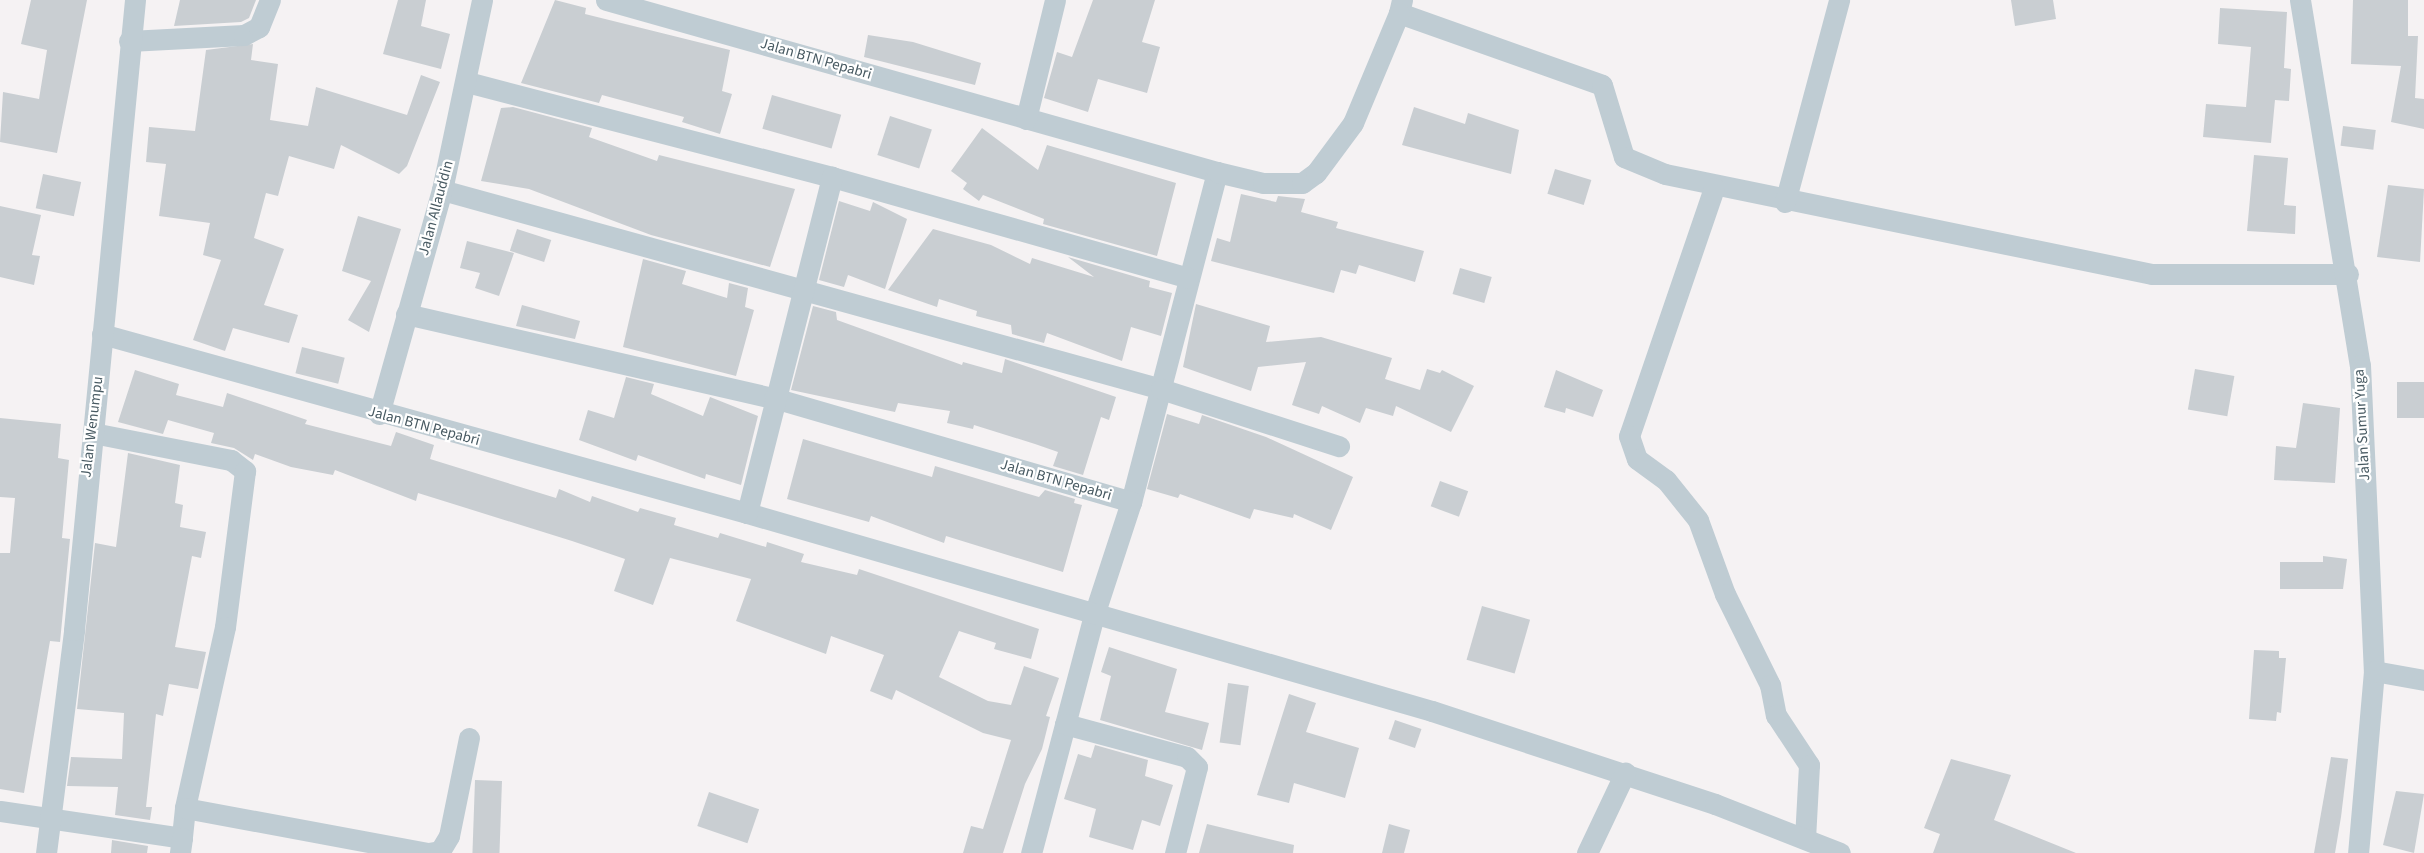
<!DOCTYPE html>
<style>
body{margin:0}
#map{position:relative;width:2424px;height:853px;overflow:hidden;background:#f5f2f3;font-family:"Source Sans 3",sans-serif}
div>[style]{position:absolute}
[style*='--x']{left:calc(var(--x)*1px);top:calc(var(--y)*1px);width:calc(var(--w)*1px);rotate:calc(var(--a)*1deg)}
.building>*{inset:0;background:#c9ced2;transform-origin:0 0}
.minor>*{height:21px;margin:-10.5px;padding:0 10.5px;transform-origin:10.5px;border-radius:10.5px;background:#bfccd3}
span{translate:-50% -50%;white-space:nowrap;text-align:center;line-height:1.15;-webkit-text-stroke:4.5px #fff;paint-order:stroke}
.street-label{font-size:15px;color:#485a62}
</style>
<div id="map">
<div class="building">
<i style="clip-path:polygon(31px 0,87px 0,57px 153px,0 142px,3px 92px,39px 99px,47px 50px,21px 44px)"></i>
<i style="clip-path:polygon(180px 0,256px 0,249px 18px,241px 22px,174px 26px)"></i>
<i style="clip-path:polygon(398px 0,426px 0,421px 26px,450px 34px,441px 69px,383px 54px)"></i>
<i style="clip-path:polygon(555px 0,586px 8px,585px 14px,730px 50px,722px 91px,732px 94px,720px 134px,682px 122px,684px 117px,602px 95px,599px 103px,521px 83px)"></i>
<i style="clip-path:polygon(1093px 0,1155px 0,1142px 42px,1160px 47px,1147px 93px,1098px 79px,1088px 112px,1044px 98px,1057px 52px,1072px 57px)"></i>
<i style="clip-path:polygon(2011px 0,2053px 0,2056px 19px,2015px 26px)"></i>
<i style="clip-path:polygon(2353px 0,2408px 0,2408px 36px,2418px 36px,2415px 98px,2424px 99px,2424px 129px,2391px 122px,2401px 66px,2351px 64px)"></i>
<i style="clip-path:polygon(2220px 8px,2287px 12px,2284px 68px,2291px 69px,2289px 101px,2275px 100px,2271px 143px,2203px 137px,2206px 104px,2246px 107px,2251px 47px,2218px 44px)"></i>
<i style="clip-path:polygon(868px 35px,913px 42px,981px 63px,975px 85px,864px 57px)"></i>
<i style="clip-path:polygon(253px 44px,251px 60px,278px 64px,270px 120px,308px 126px,316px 87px,407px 115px,421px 75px,440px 82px,407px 166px,399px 174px,341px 145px,334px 169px,289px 156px,278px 196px,266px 193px,254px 238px,284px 249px,264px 305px,298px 315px,289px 343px,233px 328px,225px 351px,193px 340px,221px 260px,203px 255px,210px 223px,159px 216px,166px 164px,146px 162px,149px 127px,195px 131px,206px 50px)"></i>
<i style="left:772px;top:95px;width:72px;height:35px;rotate:16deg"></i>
<i style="clip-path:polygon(513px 107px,592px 128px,589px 137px,657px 161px,659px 155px,795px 189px,770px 267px,651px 235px,529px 189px,481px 181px,501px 108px)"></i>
<i style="clip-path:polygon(1414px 107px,1465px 124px,1468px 113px,1519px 130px,1511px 174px,1402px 145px)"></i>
<i style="left:890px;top:116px;width:44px;height:41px;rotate:18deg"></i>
<i style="left:2343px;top:126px;width:33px;height:20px;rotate:7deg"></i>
<i style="clip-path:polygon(982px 128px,1038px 170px,1047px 145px,1176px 183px,1157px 256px,1043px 224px,1044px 219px,983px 195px,979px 201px,963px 189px,967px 183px,951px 171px)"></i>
<i style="clip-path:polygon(2254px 155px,2288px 158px,2284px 205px,2296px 206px,2295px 234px,2247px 231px)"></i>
<i style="left:1555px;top:169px;width:38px;height:26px;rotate:17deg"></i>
<i style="left:43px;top:174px;width:39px;height:35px;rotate:12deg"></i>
<i style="clip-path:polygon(2388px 185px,2424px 189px,2420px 262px,2377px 257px)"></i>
<i style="clip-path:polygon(1241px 194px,1276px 202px,1278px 196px,1305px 199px,1301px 212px,1338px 222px,1336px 228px,1424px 251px,1415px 282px,1359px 265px,1356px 274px,1341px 270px,1334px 293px,1211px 261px,1217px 238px,1230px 242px)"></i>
<i style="clip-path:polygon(839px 201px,870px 211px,873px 202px,907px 219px,885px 289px,848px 275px,844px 287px,819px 280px)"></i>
<i style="clip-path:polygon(0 206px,41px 215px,32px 255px,40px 256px,34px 285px,0 277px)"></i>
<i style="clip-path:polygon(358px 216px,401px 229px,369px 332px,348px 320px,371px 281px,342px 271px)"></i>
<i style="left:517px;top:229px;width:36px;height:23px;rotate:18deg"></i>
<i style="clip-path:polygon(933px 229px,991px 245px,1030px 264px,1032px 258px,1094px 277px,1068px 257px,1150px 281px,1149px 287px,1172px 293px,1161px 336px,1131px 327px,1122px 361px,1047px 333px,1044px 343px,1012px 334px,1011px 325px,976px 316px,977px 311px,939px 299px,937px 307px,888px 290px)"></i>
<i style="clip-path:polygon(467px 241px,514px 253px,499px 296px,475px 288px,480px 273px,460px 268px)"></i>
<i style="clip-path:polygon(643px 259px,686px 271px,682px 284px,727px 298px,729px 283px,748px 288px,745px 307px,754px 310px,736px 376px,623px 347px)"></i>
<i style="left:1460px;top:268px;width:33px;height:27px;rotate:16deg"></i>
<i style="clip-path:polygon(1196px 304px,1270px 326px,1266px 342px,1321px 337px,1392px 358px,1385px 379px,1420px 390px,1427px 369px,1440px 373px,1442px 370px,1474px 386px,1451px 432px,1396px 406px,1393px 416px,1366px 408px,1360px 423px,1322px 406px,1319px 414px,1292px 405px,1306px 362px,1258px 367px,1251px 391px,1183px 367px)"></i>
<i style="clip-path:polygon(522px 305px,580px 321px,575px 339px,516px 326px)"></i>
<i style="clip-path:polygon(813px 306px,836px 312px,837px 320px,962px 365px,963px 362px,1002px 373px,1005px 359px,1116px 397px,1109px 420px,1101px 417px,1083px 475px,1053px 466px,1058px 452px,1035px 444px,974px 425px,973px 429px,947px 423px,950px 411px,898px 403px,895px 412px,791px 390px)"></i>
<i style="left:302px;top:347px;width:44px;height:27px;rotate:14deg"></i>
<i style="left:2195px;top:369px;width:40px;height:41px;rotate:10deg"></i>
<i style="clip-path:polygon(135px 370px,179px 384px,176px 395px,223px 407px,227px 393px,307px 420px,305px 424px,391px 446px,396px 432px,434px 445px,430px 459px,556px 498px,559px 489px,590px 502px,592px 496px,638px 512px,640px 508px,676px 518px,674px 525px,718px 538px,720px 533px,766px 547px,767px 542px,804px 554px,801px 562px,857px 575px,859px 569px,1039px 629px,1031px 659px,994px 649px,996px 643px,959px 631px,939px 677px,988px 701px,1011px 705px,1024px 666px,1059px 678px,1046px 716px,1050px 717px,1042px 749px,1025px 784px,1003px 853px,963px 853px,971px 826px,983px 829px,1011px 740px,983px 733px,896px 690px,892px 700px,870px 691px,884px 655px,831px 636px,826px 654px,736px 621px,751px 579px,670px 558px,653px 605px,614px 591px,625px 559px,572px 541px,418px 493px,416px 501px,335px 470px,333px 475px,291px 467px,255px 454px,253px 460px,234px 448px,211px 443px,214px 433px,168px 420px,163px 434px,118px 422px)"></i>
<i style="clip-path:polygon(1556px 370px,1603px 390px,1593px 417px,1566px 408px,1565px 413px,1544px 407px)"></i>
<i style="clip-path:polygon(626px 377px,654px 384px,651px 394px,703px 416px,710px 397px,758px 416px,741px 485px,706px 474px,705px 479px,638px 455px,636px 461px,579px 440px,588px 410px,614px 418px)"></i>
<i style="left:2397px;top:382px;width:27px;height:36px"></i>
<i style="clip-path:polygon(2303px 403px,2340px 408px,2335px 483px,2274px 480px,2276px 446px,2296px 448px)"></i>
<i style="clip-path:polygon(1167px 414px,1199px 424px,1202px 415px,1266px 437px,1353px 477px,1331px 530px,1294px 514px,1293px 518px,1254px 509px,1250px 519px,1180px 494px,1178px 498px,1147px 489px)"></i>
<i style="clip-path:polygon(0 418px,61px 424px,58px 458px,69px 460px,62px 538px,70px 539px,60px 642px,50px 641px,24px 793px,0 789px,0 553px,10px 553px,15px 498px,0 497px)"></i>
<i style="clip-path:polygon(803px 439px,932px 477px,935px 466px,1039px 497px,1045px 490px,1075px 499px,1074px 503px,1082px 505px,1063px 572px,946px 536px,944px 543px,871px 516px,869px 522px,787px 499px)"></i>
<i style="clip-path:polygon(128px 453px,180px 465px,175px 503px,183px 505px,180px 527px,206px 532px,201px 558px,192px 556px,175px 647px,206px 652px,198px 689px,169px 684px,163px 716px,156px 714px,146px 807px,152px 807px,150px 820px,115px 815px,118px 787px,67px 786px,71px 757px,122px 759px,124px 713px,77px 709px,95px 543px,116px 547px)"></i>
<i style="left:1440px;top:481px;width:30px;height:27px;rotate:20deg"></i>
<i style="clip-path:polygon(2323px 556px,2347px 559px,2343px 589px,2280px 589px,2280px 562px,2323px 562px)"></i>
<i style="left:1482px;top:606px;width:50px;height:56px;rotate:16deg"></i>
<i style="clip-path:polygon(1109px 647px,1177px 669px,1165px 712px,1209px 723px,1202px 750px,1100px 720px,1111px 676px,1101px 672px)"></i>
<i style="clip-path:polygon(2254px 650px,2279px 651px,2279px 658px,2286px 658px,2281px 713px,2277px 712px,2276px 721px,2249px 719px)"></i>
<i style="left:1228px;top:683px;width:21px;height:60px;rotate:8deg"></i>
<i style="clip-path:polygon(1289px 694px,1316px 703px,1306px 732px,1359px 748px,1345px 798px,1294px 783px,1289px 803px,1257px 795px)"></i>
<i style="left:1395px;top:720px;width:28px;height:20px;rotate:19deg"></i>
<i style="clip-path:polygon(1095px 745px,1148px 760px,1145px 776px,1173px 785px,1160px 826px,1142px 820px,1133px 850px,1089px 837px,1096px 809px,1064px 799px,1078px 754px,1091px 758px)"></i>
<i style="clip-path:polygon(2331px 757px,2348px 759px,2341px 817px,2335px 853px,2314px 853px)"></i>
<i style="clip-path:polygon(1951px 759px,2011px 775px,1994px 820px,2076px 853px,1933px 853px,1940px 834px,1924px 828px)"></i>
<i style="left:475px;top:780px;width:27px;height:73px;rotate:2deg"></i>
<i style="clip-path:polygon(2396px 791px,2424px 794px,2414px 853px,2383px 845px)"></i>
<i style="left:709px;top:792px;width:53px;height:36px;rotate:19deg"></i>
<i style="clip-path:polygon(1207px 824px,1294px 845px,1293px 853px,1199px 853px)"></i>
<i style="clip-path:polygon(1389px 824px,1410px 830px,1404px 853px,1382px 853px)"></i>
<i style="clip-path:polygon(112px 840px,148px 846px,147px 853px,111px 853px)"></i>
</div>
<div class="minor">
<i style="--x:606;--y:0;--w:635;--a:15.72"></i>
<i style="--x:1217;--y:172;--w:341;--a:104.6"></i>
<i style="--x:1131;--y:502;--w:119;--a:108.1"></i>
<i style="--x:1094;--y:615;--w:246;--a:104.8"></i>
<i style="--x:1402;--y:0;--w:13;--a:103"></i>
<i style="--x:1399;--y:13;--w:215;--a:19.5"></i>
<i style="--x:1602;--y:85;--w:75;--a:73"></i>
<i style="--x:1624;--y:157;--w:44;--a:22.5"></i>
<i style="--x:1665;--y:174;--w:497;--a:11.6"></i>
<i style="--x:2152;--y:274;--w:196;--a:0"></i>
<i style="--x:2300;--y:0;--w:370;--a:80.7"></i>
<i style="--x:2360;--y:365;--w:306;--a:87.4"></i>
<i style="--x:2374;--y:671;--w:183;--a:95"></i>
<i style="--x:129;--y:41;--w:115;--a:-3"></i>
<i style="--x:244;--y:35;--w:17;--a:-28"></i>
<i style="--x:259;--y:27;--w:29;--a:-68"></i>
<i style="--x:467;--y:82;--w:377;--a:14.6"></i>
<i style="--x:832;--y:177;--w:370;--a:15.8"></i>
<i style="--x:1026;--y:119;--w:122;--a:-76.3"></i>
<i style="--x:1217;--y:172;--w:47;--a:13.4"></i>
<i style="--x:1263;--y:183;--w:39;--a:0"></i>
<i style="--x:1302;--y:183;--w:17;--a:-36"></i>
<i style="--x:1316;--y:173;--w:62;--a:-53.5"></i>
<i style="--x:1353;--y:123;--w:119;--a:-67.3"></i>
<i style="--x:1714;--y:188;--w:262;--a:108.9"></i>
<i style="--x:1629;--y:436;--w:24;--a:71"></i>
<i style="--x:1637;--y:459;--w:36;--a:36"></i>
<i style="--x:1666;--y:480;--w:51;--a:51.3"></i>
<i style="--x:1698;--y:520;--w:79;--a:70"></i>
<i style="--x:1725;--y:594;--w:102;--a:63.7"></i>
<i style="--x:1770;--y:685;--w:31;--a:79"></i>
<i style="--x:1776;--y:715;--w:60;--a:56.6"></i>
<i style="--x:1809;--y:765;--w:73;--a:93.1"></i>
<i style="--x:442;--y:190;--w:746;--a:15.47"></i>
<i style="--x:1161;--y:389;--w:187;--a:17.8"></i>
<i style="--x:1785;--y:202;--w:209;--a:-75"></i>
<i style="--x:406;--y:314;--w:377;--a:12.9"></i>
<i style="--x:774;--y:398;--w:372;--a:16.2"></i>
<i style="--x:102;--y:334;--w:669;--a:15.51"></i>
<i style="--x:747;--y:513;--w:713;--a:16.12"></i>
<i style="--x:1432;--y:711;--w:298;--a:18.2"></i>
<i style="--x:1715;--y:804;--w:134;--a:21.4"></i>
<i style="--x:379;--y:414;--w:233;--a:-74.3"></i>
<i style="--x:442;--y:190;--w:194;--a:-78.1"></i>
<i style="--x:93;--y:433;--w:141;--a:11.1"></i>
<i style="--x:231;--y:460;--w:18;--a:38"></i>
<i style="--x:245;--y:471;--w:157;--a:97.3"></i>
<i style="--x:225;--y:627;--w:185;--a:102.5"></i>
<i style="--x:185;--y:808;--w:30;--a:96"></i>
<i style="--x:747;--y:513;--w:347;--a:-75.8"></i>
<i style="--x:2374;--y:671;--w:51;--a:10.2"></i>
<i style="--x:1065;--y:724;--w:126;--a:15.1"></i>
<i style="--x:1187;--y:757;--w:14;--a:45"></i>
<i style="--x:1197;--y:767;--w:89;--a:104.3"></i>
<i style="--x:185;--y:808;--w:247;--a:10.5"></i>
<i style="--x:428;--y:853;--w:12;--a:-9"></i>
<i style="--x:440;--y:851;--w:17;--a:-59"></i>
<i style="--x:449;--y:836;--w:100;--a:-78.5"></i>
<i style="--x:0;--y:811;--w:184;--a:8.4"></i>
<i style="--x:182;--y:838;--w:15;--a:98"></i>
<i style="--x:46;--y:853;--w:225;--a:-82.8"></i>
<i style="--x:74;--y:630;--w:633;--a:-84.47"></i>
<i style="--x:1587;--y:853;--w:89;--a:-64.6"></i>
</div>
<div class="street-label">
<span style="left:816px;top:59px;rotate:16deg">Jalan BTN Pepabri</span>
<span style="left:436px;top:208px;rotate:-75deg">Jalan Allauddin</span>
<span style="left:2362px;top:425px;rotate:-93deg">Jalan Sumur Yuga</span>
<span style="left:424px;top:426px;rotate:15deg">Jalan BTN Pepabri</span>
<span style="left:92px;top:427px;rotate:-83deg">Jalan Wenumpu</span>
<span style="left:1056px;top:480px;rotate:16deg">Jalan BTN Pepabri</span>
</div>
</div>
